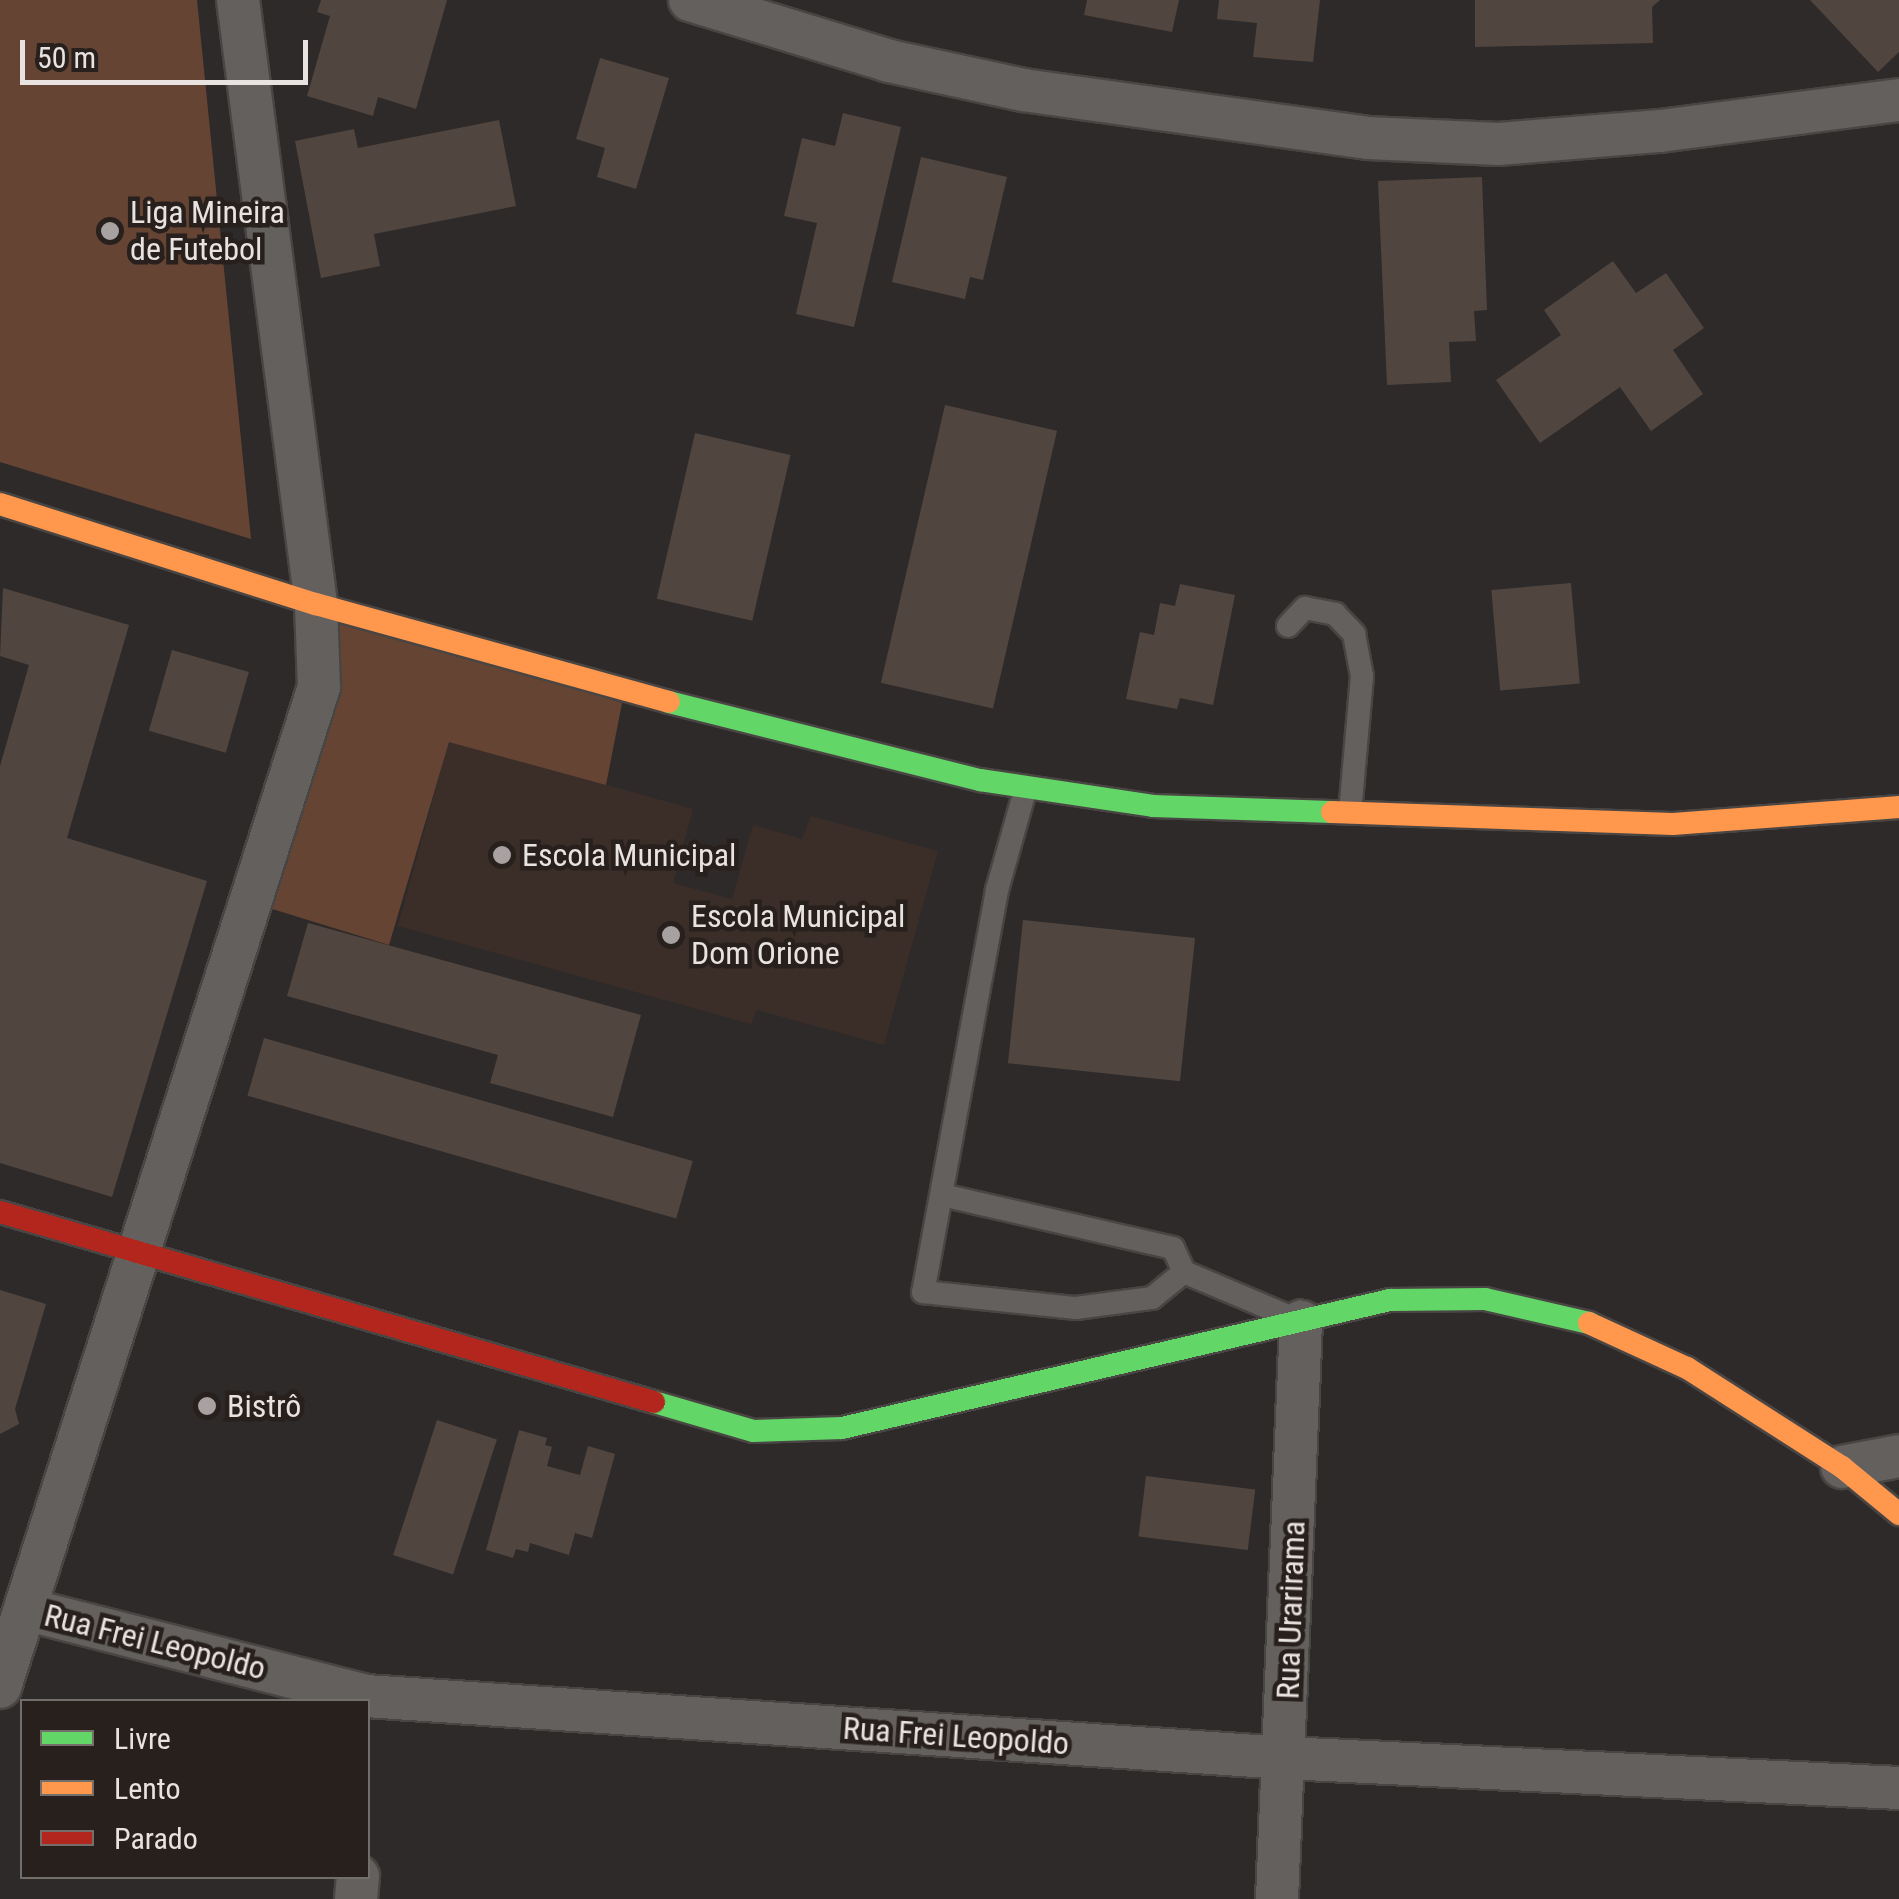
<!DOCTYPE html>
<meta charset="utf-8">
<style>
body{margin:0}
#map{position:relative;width:1899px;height:1899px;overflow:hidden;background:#2e2a29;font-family:"Roboto Condensed",sans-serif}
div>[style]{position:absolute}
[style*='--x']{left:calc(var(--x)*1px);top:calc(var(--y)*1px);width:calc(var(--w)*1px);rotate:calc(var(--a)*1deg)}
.built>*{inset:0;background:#3b2e29}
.green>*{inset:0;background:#654434}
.building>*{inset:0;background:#51453f;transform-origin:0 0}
.roads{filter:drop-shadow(2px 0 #494543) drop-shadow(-2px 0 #494543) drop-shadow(0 2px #494543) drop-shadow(0 -2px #494543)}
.lane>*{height:22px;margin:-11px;padding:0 11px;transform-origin:11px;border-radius:11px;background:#63605e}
.street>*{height:42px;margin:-21px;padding:0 21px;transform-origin:21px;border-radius:21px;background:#63605e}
.fast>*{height:22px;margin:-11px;padding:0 11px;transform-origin:11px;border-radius:11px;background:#63d668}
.slow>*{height:22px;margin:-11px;padding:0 11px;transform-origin:11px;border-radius:11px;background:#ff974d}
.jam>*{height:22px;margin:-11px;padding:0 11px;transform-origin:11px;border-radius:11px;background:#b3261e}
.dots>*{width:28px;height:28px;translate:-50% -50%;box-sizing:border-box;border:5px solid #27201c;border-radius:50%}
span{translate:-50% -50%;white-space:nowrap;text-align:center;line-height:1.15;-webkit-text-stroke:9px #27201c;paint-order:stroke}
.poi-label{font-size:32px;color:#e8e3e1}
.left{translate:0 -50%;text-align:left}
.street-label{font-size:32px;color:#e8e3e1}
.legend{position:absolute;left:20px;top:1699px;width:350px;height:180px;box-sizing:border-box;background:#27201c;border:2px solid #746e6b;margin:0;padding:12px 18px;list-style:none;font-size:30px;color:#e8e3e1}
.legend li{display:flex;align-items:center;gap:20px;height:50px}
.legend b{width:50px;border:2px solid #746e6b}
.scale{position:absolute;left:20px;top:40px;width:288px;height:45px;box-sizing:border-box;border:5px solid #e8e3e1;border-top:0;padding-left:12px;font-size:30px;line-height:35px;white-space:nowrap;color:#e8e3e1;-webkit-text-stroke:8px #27201c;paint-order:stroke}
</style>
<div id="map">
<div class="built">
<i style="clip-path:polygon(449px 741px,693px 809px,673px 883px,732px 899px,753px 825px,802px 839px,811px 816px,938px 851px,884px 1045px,757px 1010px,751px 1024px,398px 926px)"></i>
</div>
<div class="green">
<i style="clip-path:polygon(0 0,197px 0,251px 539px,0 462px)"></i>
<i style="clip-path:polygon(325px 608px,622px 703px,606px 785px,449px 742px,389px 945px,266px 907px)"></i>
</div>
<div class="building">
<i style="clip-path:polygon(321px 0,447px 0,416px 109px,378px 97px,373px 116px,307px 96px,330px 16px,317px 12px)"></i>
<i style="clip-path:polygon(1087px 0,1179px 0,1172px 32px,1084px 15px)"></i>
<i style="clip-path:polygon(1219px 0,1320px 0,1313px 62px,1253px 57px,1257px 23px,1217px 19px)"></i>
<i style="clip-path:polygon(1475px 0,1660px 0,1652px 7px,1653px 43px,1475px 47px)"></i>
<i style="clip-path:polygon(1810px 0,1899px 0,1899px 52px,1878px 72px)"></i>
<i style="clip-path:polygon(600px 58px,669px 78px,636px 189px,597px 177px,605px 148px,576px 139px)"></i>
<i style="clip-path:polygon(843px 113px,901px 127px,854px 327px,796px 314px,817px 223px,784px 216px,802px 138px,835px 146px)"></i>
<i style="clip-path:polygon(499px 120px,516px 206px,374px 234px,380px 266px,321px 278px,295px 141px,354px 129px,358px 148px)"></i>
<i style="clip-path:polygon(921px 157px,1007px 177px,983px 280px,970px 277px,965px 299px,892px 282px)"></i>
<i style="clip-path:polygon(1482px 177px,1487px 310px,1474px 311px,1476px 341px,1449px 342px,1451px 382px,1387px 385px,1378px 181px)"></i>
<i style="clip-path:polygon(1613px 261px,1636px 293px,1666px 273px,1704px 328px,1673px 350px,1703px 394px,1651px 431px,1620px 387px,1540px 443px,1496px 380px,1561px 335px,1544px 310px)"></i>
<i style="left:945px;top:405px;width:115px;height:285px;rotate:13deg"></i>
<i style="left:695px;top:433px;width:98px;height:170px;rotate:13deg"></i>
<i style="left:1571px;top:583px;width:101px;height:80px;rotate:85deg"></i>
<i style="clip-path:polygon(1180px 584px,1235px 595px,1213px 705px,1180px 698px,1177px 709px,1126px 699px,1140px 632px,1154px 635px,1160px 603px,1175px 606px)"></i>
<i style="clip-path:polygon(3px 588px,129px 625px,67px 838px,207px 881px,112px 1197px,0 1163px,0 766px,29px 665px,0 656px)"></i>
<i style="left:172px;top:650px;width:80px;height:84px;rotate:16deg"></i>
<i style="left:1023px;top:920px;width:173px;height:144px;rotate:6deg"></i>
<i style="clip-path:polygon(308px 923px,641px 1015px,613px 1117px,490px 1083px,498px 1055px,287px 996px)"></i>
<i style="left:264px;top:1038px;width:446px;height:60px;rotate:16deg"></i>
<i style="clip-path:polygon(0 1290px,46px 1304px,15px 1409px,19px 1424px,0 1434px)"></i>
<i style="left:437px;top:1420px;width:63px;height:142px;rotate:18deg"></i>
<i style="clip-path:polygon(519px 1430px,547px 1438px,545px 1445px,552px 1447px,547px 1466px,580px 1475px,588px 1446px,615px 1454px,592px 1538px,575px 1533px,569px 1555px,530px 1543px,528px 1552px,516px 1549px,513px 1558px,486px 1550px)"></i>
<i style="left:1146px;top:1476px;width:110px;height:61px;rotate:7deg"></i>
</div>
<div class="roads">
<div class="lane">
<i style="--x:1288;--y:626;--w:25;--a:-47"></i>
<i style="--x:1305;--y:608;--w:31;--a:11"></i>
<i style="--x:1335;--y:614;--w:28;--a:46"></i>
<i style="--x:1354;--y:634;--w:43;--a:79.2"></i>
<i style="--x:1362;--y:676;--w:137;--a:95"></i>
<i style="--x:1026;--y:787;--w:107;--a:105.7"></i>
<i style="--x:997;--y:890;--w:409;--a:100.4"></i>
<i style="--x:923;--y:1292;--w:154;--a:6"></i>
<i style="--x:1076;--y:1308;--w:77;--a:-7.5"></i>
<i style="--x:1152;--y:1298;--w:41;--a:-39.1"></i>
<i style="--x:942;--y:1195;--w:237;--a:12.9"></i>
<i style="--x:1173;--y:1248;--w:26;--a:65"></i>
<i style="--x:1184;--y:1272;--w:108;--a:23"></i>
</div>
<div class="street">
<i style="--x:690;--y:0;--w:208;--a:17"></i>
<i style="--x:889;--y:61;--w:137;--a:12.2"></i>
<i style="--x:1023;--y:90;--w:348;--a:7.9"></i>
<i style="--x:1368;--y:138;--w:130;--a:2.6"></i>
<i style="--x:1498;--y:144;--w:163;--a:-4.6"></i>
<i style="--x:1660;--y:131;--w:241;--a:-7.4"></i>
<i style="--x:1842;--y:1467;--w:58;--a:-10.9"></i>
<i style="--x:25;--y:1609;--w:352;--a:14.3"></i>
<i style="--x:366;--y:1696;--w:922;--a:3.86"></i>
<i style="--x:1286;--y:1758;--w:614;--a:2.8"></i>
<i style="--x:0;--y:1687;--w:1050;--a:-72.31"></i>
<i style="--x:319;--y:687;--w:83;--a:-92.1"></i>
<i style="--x:316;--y:604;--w:609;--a:-97.36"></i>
<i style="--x:356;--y:1899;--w:23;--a:-85"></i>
<i style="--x:1277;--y:1899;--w:578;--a:-87.62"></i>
</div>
<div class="fast">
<i style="--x:669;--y:702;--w:321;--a:14.1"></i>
<i style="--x:980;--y:780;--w:175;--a:8.5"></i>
<i style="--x:1153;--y:806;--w:179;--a:1.9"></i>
<i style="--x:654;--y:1402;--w:103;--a:16.3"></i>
<i style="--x:753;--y:1431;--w:89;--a:-1.9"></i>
<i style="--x:842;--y:1428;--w:563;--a:-13.15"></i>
<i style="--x:1390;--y:1300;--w:95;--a:-0.6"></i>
<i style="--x:1485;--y:1299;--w:107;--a:13"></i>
</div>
<div class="slow">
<i style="--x:0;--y:504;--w:331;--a:17.6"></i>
<i style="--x:316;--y:604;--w:366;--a:15.5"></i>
<i style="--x:1332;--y:812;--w:341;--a:2"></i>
<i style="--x:1673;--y:824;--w:227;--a:-4.3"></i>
<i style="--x:1589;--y:1323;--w:108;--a:24.7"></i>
<i style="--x:1687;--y:1368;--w:184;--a:32.6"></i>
<i style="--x:1842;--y:1467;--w:74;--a:39.5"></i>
</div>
<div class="jam">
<i style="--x:0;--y:1212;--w:681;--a:16.2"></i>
</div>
</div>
<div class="dots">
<i style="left:110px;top:231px;background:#a7a2a1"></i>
<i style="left:502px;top:855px;background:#a7a2a1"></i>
<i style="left:671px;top:935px;background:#a7a2a1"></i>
<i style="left:207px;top:1406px;background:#a7a2a1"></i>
</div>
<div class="poi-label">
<span class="left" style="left:130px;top:231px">Liga Mineira<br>de Futebol</span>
<span class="left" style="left:522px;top:855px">Escola Municipal</span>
<span class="left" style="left:691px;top:935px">Escola Municipal<br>Dom Orione</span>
<span class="left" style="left:227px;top:1406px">Bistrô</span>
</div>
<div class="street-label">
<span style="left:1291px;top:1610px;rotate:-88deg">Rua Urarirama</span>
<span style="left:155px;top:1642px;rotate:14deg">Rua Frei Leopoldo</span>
<span style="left:956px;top:1736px;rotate:4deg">Rua Frei Leopoldo</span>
</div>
<ul class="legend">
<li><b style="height:12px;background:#63d668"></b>Livre</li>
<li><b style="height:12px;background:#ff974d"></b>Lento</li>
<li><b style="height:12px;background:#b3261e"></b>Parado</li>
</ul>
<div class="scale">50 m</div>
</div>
